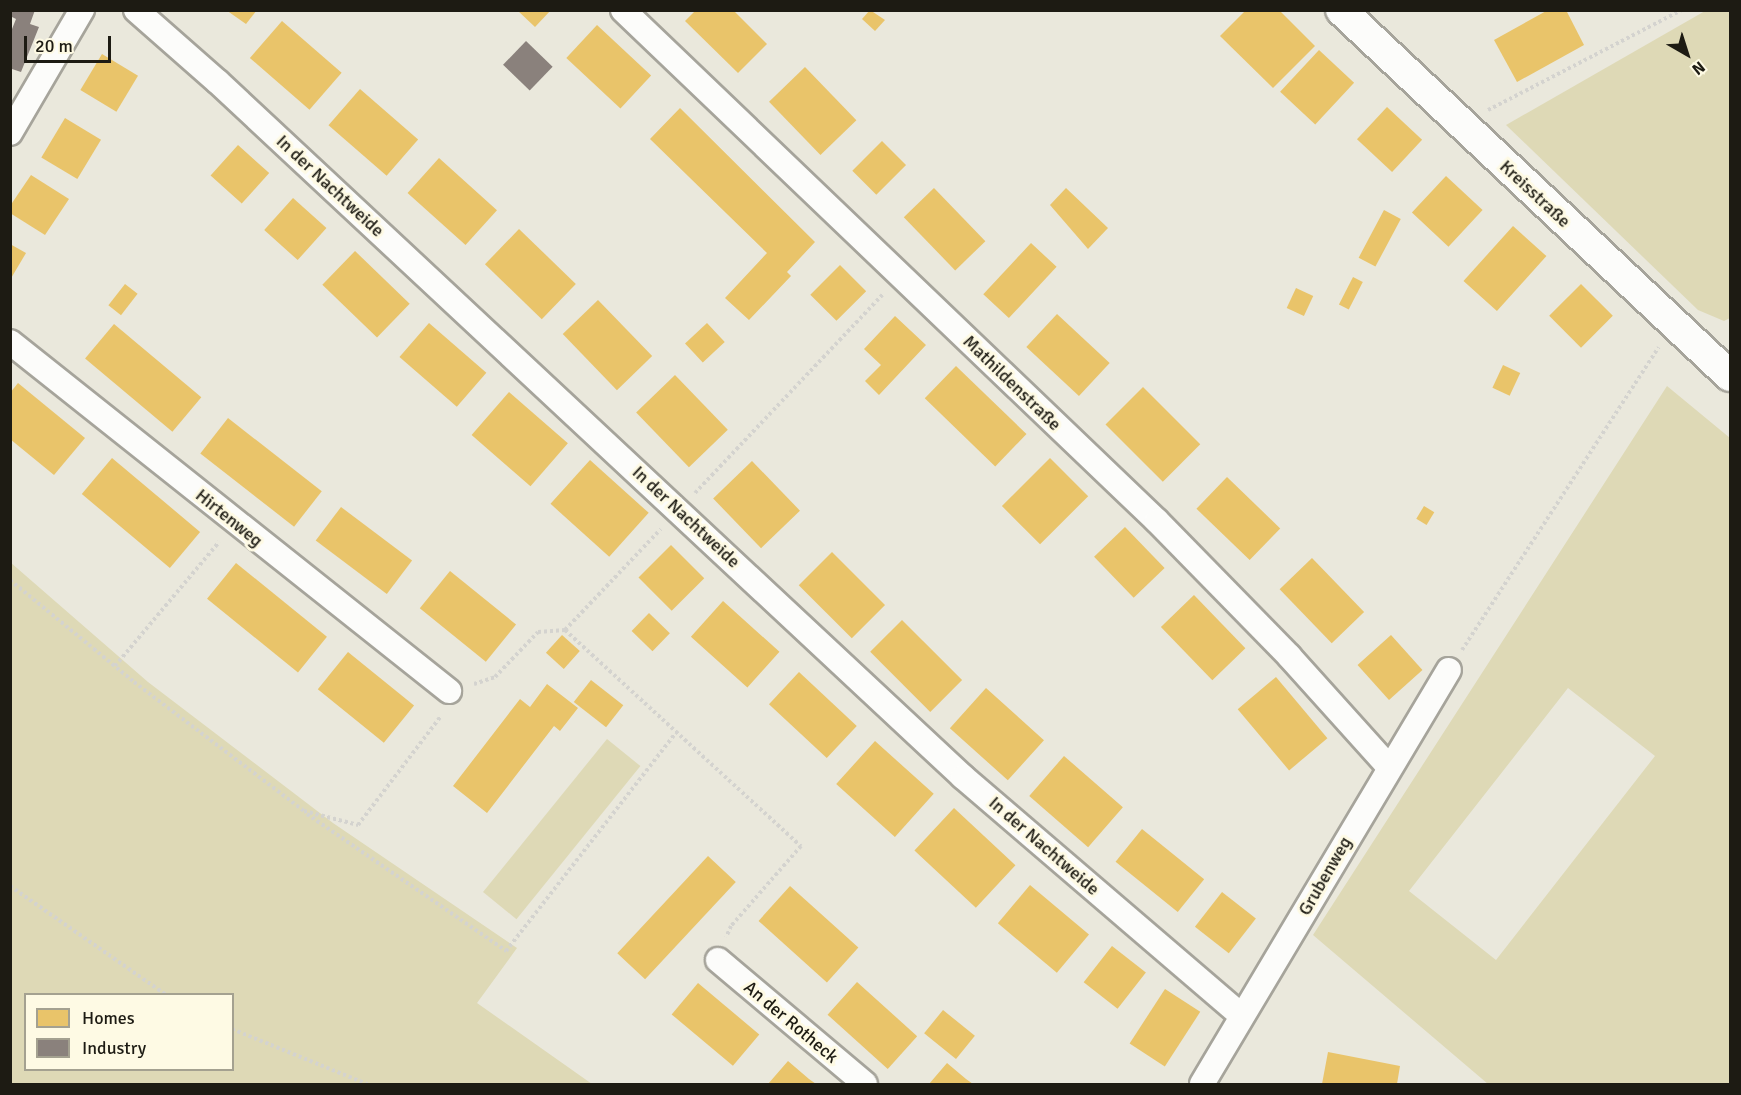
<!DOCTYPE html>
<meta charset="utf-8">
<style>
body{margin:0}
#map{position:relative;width:1741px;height:1095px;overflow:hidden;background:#eae8dc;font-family:Signika,sans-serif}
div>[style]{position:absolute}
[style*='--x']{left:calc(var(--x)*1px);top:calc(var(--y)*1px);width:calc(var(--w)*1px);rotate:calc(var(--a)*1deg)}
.green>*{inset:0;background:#ded9b6;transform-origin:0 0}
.homes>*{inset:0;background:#e9c46a;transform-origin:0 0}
.industry>*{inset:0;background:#8a817c;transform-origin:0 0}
.path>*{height:4px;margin-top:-2px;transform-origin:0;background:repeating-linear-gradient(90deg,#d4d3cf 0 3px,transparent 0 6px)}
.roads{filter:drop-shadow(2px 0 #a6a49b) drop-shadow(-2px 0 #a6a49b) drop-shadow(0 2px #a6a49b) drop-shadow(0 -2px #a6a49b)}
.minor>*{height:24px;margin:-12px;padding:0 12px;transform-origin:12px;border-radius:12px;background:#fcfcfa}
.tertiary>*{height:30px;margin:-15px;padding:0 15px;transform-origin:15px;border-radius:15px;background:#fcfcfa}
span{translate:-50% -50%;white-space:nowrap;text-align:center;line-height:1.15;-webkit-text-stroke:6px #fefae4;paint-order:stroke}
.street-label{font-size:18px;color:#1d1b13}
.frame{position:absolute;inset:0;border:12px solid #1d1b13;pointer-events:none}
.legend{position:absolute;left:24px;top:993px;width:210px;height:78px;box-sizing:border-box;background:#fefae4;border:2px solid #a4a190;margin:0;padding:8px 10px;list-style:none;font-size:18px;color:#1d1b13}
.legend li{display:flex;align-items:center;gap:12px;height:30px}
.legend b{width:30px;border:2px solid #a4a190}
.north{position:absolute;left:1657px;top:24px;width:60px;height:60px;-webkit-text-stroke:4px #fefae4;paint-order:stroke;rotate:141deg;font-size:16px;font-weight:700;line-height:24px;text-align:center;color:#1d1b13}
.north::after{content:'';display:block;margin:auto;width:21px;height:27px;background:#1d1b13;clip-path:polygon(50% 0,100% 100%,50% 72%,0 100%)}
.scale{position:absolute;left:24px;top:36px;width:87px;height:27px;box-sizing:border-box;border:3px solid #1d1b13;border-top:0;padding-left:8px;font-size:18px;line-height:21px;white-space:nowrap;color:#1d1b13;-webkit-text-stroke:4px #fefae4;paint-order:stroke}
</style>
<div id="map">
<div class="green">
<i style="clip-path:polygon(1705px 11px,1730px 11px,1730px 318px,1724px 321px,1698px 310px,1506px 125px)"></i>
<i style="clip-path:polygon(evenodd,1667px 386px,1730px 438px,1730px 1084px,1488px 1084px,1313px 935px,1667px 386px,1568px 688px,1655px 756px,1496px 960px,1409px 891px,1568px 688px)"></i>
<i style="clip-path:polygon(evenodd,10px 562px,148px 682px,333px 823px,517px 948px,477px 1003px,592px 1084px,11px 1084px,10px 562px,232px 994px,232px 1070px,26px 1070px,26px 994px,232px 994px)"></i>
<i style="left:607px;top:739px;width:43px;height:197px;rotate:39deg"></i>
</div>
<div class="homes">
<i style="clip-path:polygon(226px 10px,257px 10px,246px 24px)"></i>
<i style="clip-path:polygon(517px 10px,551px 10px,535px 27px)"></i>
<i style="clip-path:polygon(696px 10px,733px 10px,767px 44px,738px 73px,685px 21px)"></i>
<i style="clip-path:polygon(870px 10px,885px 20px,875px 31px,862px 19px)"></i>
<i style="clip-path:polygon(1246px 10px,1279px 10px,1315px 46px,1273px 88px,1220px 36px)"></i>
<i style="clip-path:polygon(1548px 10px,1566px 10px,1584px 45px,1517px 82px,1494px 40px)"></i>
<i style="left:282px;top:21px;width:79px;height:49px;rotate:41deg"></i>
<i style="left:597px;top:25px;width:74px;height:45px;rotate:43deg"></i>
<i style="left:1319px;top:50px;width:48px;height:57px;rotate:43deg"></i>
<i style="left:102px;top:54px;width:42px;height:42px;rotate:31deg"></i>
<i style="left:805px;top:67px;width:74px;height:50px;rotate:46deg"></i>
<i style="left:360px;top:89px;width:77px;height:48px;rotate:41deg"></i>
<i style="left:1387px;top:107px;width:48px;height:44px;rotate:43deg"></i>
<i style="clip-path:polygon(680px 108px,815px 242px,787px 272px,791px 276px,749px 320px,725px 298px,767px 253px,650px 139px)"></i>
<i style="left:65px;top:118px;width:42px;height:46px;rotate:31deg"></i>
<i style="left:882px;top:141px;width:34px;height:42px;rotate:45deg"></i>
<i style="left:238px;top:145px;width:42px;height:41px;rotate:42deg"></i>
<i style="left:439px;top:158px;width:78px;height:47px;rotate:42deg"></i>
<i style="clip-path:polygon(31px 175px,69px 199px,45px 235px,10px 213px,10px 206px)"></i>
<i style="left:1446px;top:176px;width:50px;height:50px;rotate:43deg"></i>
<i style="left:934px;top:188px;width:74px;height:42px;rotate:46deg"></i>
<i style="clip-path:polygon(1066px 188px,1108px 228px,1088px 249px,1050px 205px)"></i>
<i style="left:293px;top:198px;width:45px;height:43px;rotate:42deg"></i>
<i style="left:1384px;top:210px;width:19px;height:54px;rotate:28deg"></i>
<i style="left:1513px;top:226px;width:45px;height:74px;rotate:42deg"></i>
<i style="left:519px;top:229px;width:79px;height:49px;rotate:44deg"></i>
<i style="left:1031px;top:243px;width:35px;height:70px;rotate:43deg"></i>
<i style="clip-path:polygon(10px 244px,26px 253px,10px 280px)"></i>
<i style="left:355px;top:251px;width:76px;height:47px;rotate:44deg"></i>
<i style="left:840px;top:265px;width:37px;height:42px;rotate:45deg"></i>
<i style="left:1353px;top:277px;width:11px;height:31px;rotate:27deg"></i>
<i style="left:125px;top:284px;width:16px;height:27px;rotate:38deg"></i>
<i style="left:1581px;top:284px;width:45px;height:45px;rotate:45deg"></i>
<i style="left:1296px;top:288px;width:19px;height:22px;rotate:25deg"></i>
<i style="left:598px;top:300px;width:78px;height:49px;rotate:46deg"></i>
<i style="left:1057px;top:314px;width:72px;height:45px;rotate:43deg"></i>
<i style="clip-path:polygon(895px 316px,926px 345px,879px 395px,865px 381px,881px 365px,864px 349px)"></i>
<i style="left:429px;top:323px;width:76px;height:45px;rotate:41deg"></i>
<i style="left:707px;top:323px;width:26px;height:30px;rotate:47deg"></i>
<i style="left:114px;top:324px;width:114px;height:45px;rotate:40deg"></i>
<i style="left:1503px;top:365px;width:19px;height:25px;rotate:25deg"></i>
<i style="left:956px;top:366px;width:98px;height:45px;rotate:44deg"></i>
<i style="left:675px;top:375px;width:76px;height:54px;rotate:46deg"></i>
<i style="clip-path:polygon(18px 383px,85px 438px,54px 475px,10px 439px,10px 393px)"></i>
<i style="left:1143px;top:387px;width:81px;height:53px;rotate:45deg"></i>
<i style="left:509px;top:392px;width:78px;height:57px;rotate:41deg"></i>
<i style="left:228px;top:418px;width:119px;height:45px;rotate:38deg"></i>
<i style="left:112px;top:458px;width:115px;height:47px;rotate:40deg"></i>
<i style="left:1050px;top:458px;width:54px;height:68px;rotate:45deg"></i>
<i style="left:590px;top:460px;width:79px;height:59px;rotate:42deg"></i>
<i style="left:752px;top:461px;width:69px;height:54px;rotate:46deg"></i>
<i style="left:1227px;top:477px;width:74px;height:44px;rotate:44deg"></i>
<i style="left:1424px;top:506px;width:12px;height:15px;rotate:31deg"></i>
<i style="left:341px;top:507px;width:89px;height:42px;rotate:37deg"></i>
<i style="left:1125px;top:527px;width:57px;height:43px;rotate:46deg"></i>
<i style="left:671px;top:545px;width:47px;height:46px;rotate:45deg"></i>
<i style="left:832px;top:552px;width:75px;height:47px;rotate:45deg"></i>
<i style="left:1312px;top:558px;width:75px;height:45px;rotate:46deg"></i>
<i style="left:236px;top:563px;width:117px;height:46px;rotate:39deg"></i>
<i style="left:450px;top:571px;width:85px;height:48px;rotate:39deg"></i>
<i style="left:1194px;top:595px;width:74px;height:46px;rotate:46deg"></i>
<i style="left:723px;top:601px;width:76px;height:48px;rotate:42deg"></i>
<i style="left:649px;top:613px;width:29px;height:25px;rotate:44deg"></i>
<i style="left:902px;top:620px;width:85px;height:45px;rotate:45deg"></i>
<i style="left:562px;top:635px;width:24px;height:24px;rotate:42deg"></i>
<i style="left:1391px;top:635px;width:47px;height:45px;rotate:48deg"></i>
<i style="left:348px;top:652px;width:85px;height:48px;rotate:39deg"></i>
<i style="left:799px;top:672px;width:79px;height:44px;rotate:43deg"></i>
<i style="left:1276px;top:677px;width:80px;height:50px;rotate:50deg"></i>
<i style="left:591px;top:680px;width:41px;height:28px;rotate:38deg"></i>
<i style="clip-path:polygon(547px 684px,578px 708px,560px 731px,554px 726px,487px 813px,453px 786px,520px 699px,530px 707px)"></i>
<i style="left:986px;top:688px;width:78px;height:54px;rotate:42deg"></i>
<i style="left:875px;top:741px;width:79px;height:58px;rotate:42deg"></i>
<i style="left:1064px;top:756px;width:78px;height:53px;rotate:41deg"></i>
<i style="left:954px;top:808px;width:84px;height:58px;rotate:43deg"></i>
<i style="left:1142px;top:829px;width:80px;height:42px;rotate:39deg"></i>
<i style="left:708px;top:856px;width:38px;height:133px;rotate:43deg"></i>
<i style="left:1030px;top:885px;width:77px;height:50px;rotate:40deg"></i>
<i style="left:790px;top:886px;width:92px;height:47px;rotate:42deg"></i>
<i style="left:1222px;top:892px;width:43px;height:44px;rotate:38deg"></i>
<i style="left:1112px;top:946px;width:43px;height:46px;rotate:38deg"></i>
<i style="left:857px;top:982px;width:81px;height:44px;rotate:42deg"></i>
<i style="left:698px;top:983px;width:80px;height:41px;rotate:40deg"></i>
<i style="left:1165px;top:989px;width:42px;height:65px;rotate:33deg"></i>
<i style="left:943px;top:1010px;width:41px;height:30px;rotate:39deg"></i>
<i style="clip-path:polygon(1328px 1052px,1400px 1066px,1397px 1084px,1322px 1084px)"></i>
<i style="clip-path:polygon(788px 1061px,809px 1079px,816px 1084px,768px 1084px)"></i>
<i style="clip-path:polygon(947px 1063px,966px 1079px,973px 1084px,929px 1084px)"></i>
</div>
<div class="industry">
<i style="clip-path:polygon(10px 10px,35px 10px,30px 24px,39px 27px,21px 72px,12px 69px,11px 73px,10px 34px,16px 19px,10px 16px)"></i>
<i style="left:526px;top:41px;width:37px;height:33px;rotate:44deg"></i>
</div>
<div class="path">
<i style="--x:1488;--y:110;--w:218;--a:-27.3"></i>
<i style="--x:695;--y:493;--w:274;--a:-46.6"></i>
<i style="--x:10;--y:580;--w:161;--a:39.4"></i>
<i style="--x:134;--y:682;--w:213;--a:37.2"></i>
<i style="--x:304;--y:811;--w:56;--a:14.5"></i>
<i style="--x:358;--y:825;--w:137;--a:-52.7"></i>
<i style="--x:565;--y:630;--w:320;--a:42.5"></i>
<i style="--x:801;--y:846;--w:106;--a:131.2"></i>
<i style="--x:731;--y:926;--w:12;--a:114"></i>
<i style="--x:1462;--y:650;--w:361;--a:-57"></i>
<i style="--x:115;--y:666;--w:162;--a:-50"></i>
<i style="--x:474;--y:684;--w:22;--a:-18"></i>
<i style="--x:495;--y:677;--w:62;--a:-46.3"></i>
<i style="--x:538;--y:632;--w:27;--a:-4"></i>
<i style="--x:565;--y:630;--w:139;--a:-46.5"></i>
<i style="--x:307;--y:814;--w:242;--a:34.5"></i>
<i style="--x:506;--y:951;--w:275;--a:-52.1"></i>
<i style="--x:10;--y:886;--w:189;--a:34.9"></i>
<i style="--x:232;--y:1029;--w:146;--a:22.2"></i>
</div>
<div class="roads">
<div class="minor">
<i style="--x:136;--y:10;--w:109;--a:41.3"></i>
<i style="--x:218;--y:82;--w:1019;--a:43.01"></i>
<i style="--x:963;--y:777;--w:367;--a:40.6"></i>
<i style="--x:623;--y:10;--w:739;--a:43.74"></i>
<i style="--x:1157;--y:521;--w:189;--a:45.6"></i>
<i style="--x:1289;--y:656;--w:149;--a:48"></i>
<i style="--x:10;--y:133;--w:143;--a:-59.7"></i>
<i style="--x:10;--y:342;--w:561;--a:38.48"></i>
<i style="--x:718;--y:960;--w:192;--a:40.1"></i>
<i style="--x:1202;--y:1084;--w:482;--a:-59.2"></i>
</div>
<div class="tertiary">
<i style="--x:1341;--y:10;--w:534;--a:43.26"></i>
</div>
</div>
<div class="street-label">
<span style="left:330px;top:186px;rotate:43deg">In der Nachtweide</span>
<span style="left:1535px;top:194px;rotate:43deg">Kreisstraße</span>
<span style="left:1012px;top:383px;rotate:44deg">Mathildenstraße</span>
<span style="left:686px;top:517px;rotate:43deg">In der Nachtweide</span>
<span style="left:229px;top:518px;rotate:39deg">Hirtenweg</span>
<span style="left:1044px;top:846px;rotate:41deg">In der Nachtweide</span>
<span style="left:1325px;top:876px;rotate:-60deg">Grubenweg</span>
<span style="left:791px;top:1022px;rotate:40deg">An der Rotheck</span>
</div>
<div class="frame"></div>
<ul class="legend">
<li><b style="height:16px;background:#e9c46a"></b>Homes</li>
<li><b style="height:16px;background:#8a817c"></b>Industry</li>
</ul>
<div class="north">N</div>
<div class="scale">20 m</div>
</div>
